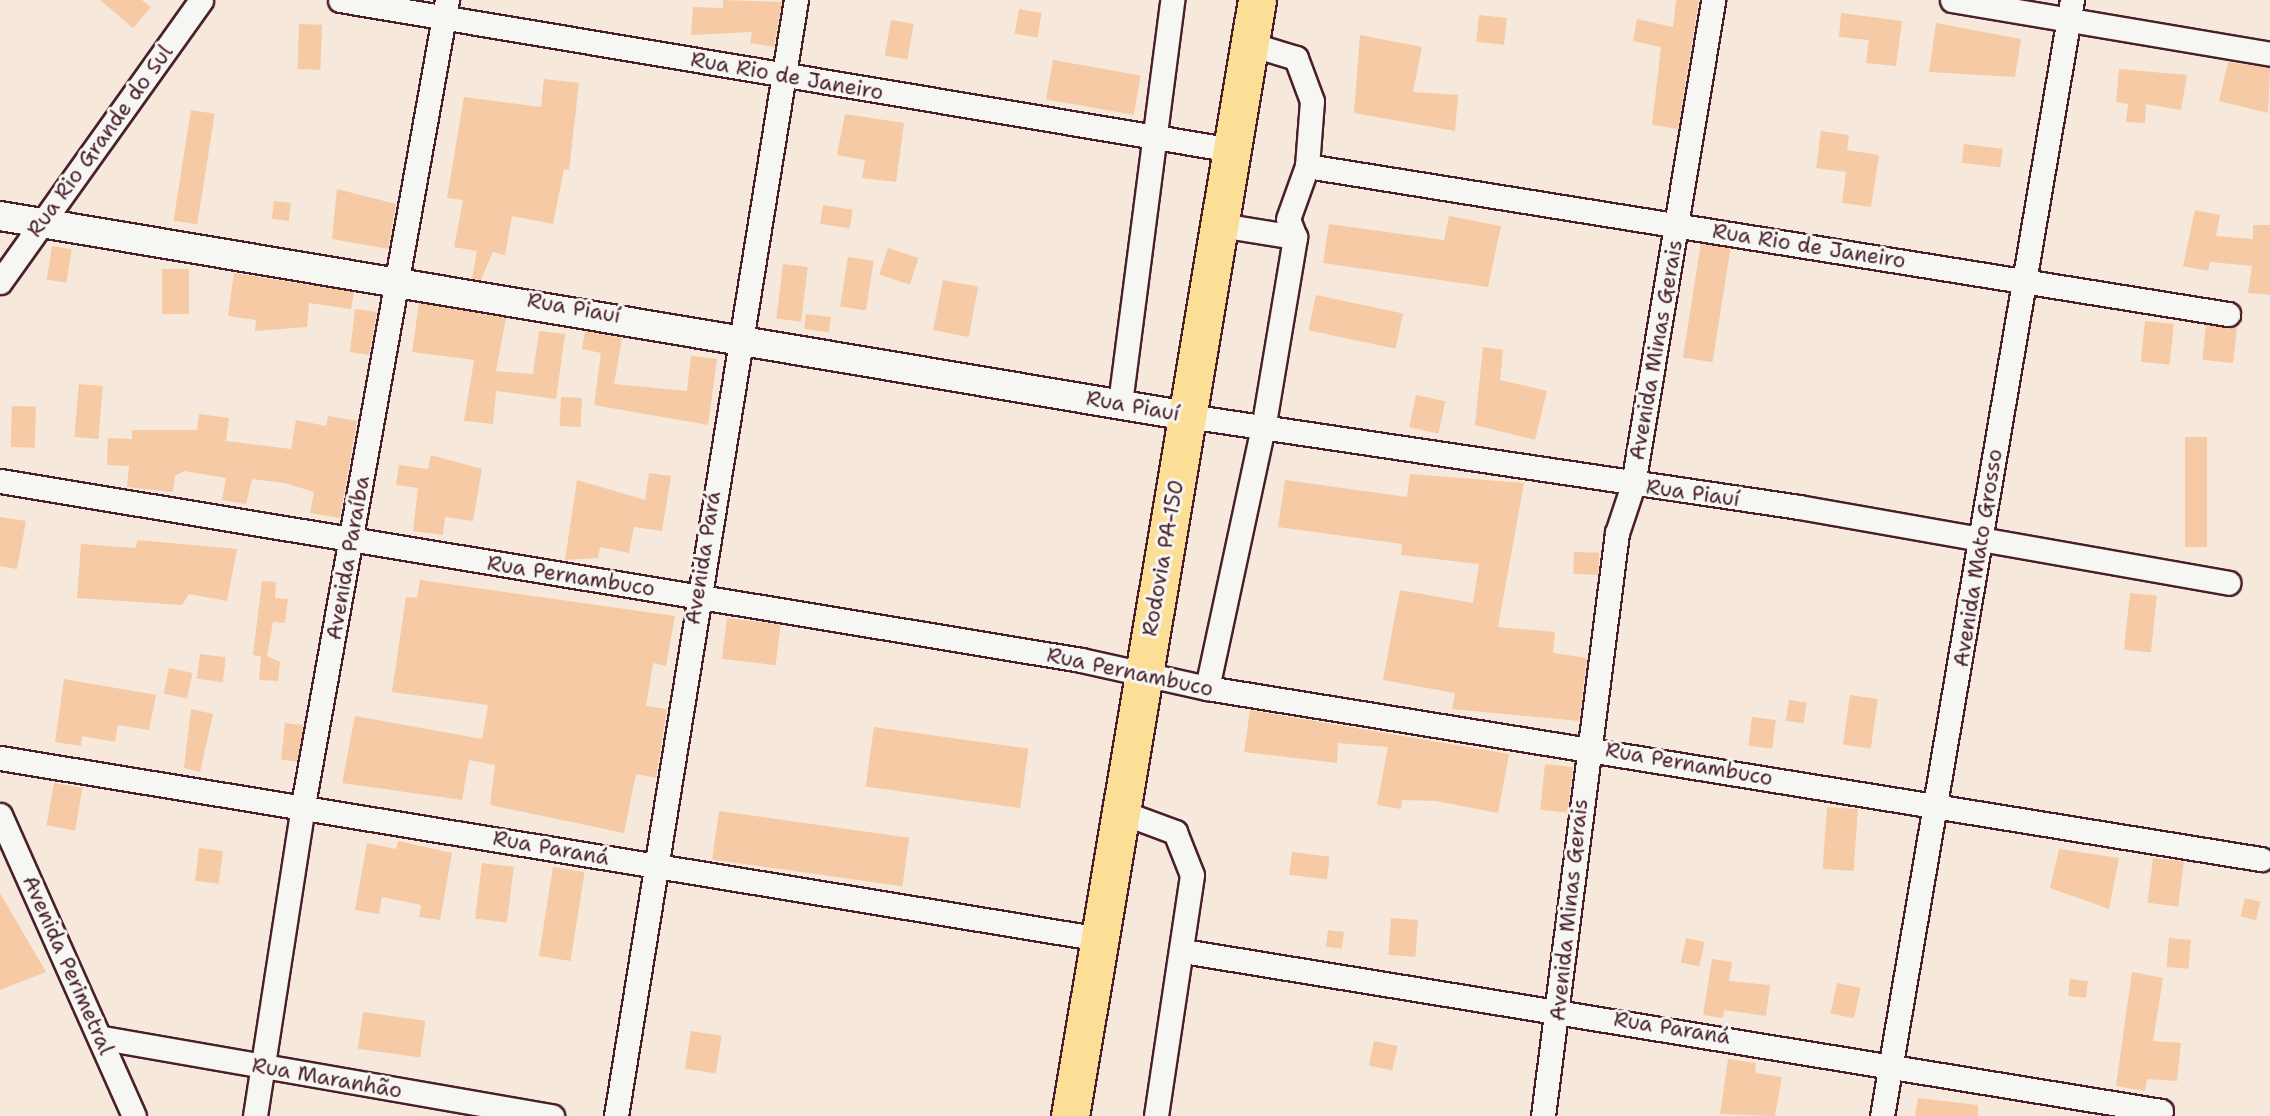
<!DOCTYPE html>
<meta charset="utf-8">
<style>
body{margin:0}
#map{position:relative;width:2270px;height:1116px;overflow:hidden;background:#f6e9db;font-family:"Shantell Sans",sans-serif}
div>[style]{position:absolute}
[style*='--x']{left:calc(var(--x)*1px);top:calc(var(--y)*1px);width:calc(var(--w)*1px);rotate:calc(var(--a)*1deg)}
.building>*{inset:0;background:#f5caa4;transform-origin:0 0}
.roads{filter:drop-shadow(2px 0 #4a1f2b) drop-shadow(-2px 0 #4a1f2b) drop-shadow(0 2px #4a1f2b) drop-shadow(0 -2px #4a1f2b)}
.minor>*{height:23px;margin:-11.5px;padding:0 11.5px;transform-origin:11.5px;border-radius:11.5px;background:#f6f6f2}
.tertiary>*{height:28px;margin:-14px;padding:0 14px;transform-origin:14px;border-radius:14px;background:#f6f6f2}
.trunk>*{height:37px;margin:-18.5px;padding:0 18.5px;transform-origin:18.5px;border-radius:18.5px;background:#fcde96}
span{translate:-50% -50%;white-space:nowrap;text-align:center;line-height:1.15;-webkit-text-stroke:6px #f6f6f2;paint-order:stroke}
.street-label{font-size:21px;color:#4a1f2b}
</style>
<div id="map">
<div class="building">
<i style="clip-path:polygon(100px 0,142px 0,151px 7px,133px 28px)"></i>
<i style="clip-path:polygon(723px 0,782px 2px,774px 47px,750px 43px,752px 32px,691px 35px,693px 7px,723px 8px)"></i>
<i style="clip-path:polygon(1676px 0,1699px 0,1678px 129px,1652px 125px,1661px 47px,1633px 41px,1637px 19px,1673px 27px)"></i>
<i style="left:1019px;top:9px;width:23px;height:25px;rotate:10deg"></i>
<i style="clip-path:polygon(1841px 13px,1902px 21px,1896px 66px,1866px 63px,1869px 40px,1839px 37px)"></i>
<i style="left:1479px;top:15px;width:28px;height:27px;rotate:6deg"></i>
<i style="left:891px;top:20px;width:23px;height:36px;rotate:10deg"></i>
<i style="clip-path:polygon(1936px 23px,2021px 39px,2015px 77px,1929px 72px)"></i>
<i style="left:299px;top:24px;width:23px;height:45px;rotate:2deg"></i>
<i style="clip-path:polygon(1360px 35px,1422px 47px,1413px 92px,1458px 95px,1455px 131px,1354px 113px)"></i>
<i style="left:1053px;top:60px;width:89px;height:40px;rotate:10deg"></i>
<i style="clip-path:polygon(2228px 62px,2270px 68px,2268px 113px,2219px 101px)"></i>
<i style="clip-path:polygon(2119px 69px,2187px 75px,2181px 110px,2146px 104px,2145px 123px,2126px 122px,2128px 104px,2116px 102px)"></i>
<i style="clip-path:polygon(544px 79px,579px 83px,569px 170px,564px 169px,553px 224px,512px 216px,505px 255px,493px 252px,481px 280px,472px 279px,477px 251px,454px 247px,463px 200px,447px 198px,464px 97px,541px 107px)"></i>
<i style="left:191px;top:110px;width:24px;height:112px;rotate:9deg"></i>
<i style="clip-path:polygon(845px 114px,904px 123px,896px 182px,862px 178px,865px 160px,837px 155px)"></i>
<i style="clip-path:polygon(1821px 131px,1849px 135px,1847px 150px,1879px 155px,1871px 207px,1842px 203px,1846px 172px,1816px 168px)"></i>
<i style="left:1964px;top:144px;width:39px;height:19px;rotate:7deg"></i>
<i style="clip-path:polygon(337px 189px,396px 204px,388px 249px,332px 239px)"></i>
<i style="left:274px;top:201px;width:17px;height:18px;rotate:7deg"></i>
<i style="left:823px;top:205px;width:30px;height:19px;rotate:9deg"></i>
<i style="clip-path:polygon(2195px 210px,2220px 215px,2216px 236px,2253px 239px,2253px 225px,2270px 225px,2270px 295px,2248px 293px,2252px 266px,2210px 262px,2208px 271px,2183px 266px)"></i>
<i style="clip-path:polygon(1449px 216px,1501px 226px,1488px 287px,1323px 263px,1329px 224px,1444px 240px)"></i>
<i style="left:1701px;top:243px;width:30px;height:116px;rotate:9deg"></i>
<i style="left:52px;top:246px;width:20px;height:34px;rotate:9deg"></i>
<i style="left:888px;top:248px;width:32px;height:28px;rotate:18deg"></i>
<i style="left:848px;top:257px;width:26px;height:50px;rotate:9deg"></i>
<i style="left:783px;top:264px;width:25px;height:55px;rotate:7deg"></i>
<i style="left:162px;top:269px;width:27px;height:45px"></i>
<i style="clip-path:polygon(234px 273px,354px 292px,351px 309px,309px 303px,307px 327px,255px 331px,256px 320px,228px 316px)"></i>
<i style="left:943px;top:280px;width:36px;height:51px;rotate:11deg"></i>
<i style="left:1316px;top:295px;width:89px;height:36px;rotate:12deg"></i>
<i style="clip-path:polygon(419px 303px,506px 318px,496px 371px,533px 374px,539px 331px,565px 334px,556px 399px,496px 391px,493px 424px,464px 421px,474px 360px,412px 352px)"></i>
<i style="clip-path:polygon(355px 309px,377px 312px,369px 355px,350px 352px)"></i>
<i style="left:806px;top:314px;width:25px;height:15px;rotate:7deg"></i>
<i style="left:2145px;top:321px;width:29px;height:41px;rotate:6deg"></i>
<i style="left:2206px;top:325px;width:31px;height:35px;rotate:6deg"></i>
<i style="clip-path:polygon(585px 331px,622px 338px,614px 384px,687px 391px,691px 356px,717px 359px,708px 425px,594px 405px,601px 353px,582px 349px)"></i>
<i style="clip-path:polygon(1483px 347px,1503px 350px,1500px 380px,1547px 391px,1535px 440px,1475px 425px)"></i>
<i style="left:79px;top:384px;width:24px;height:53px;rotate:5deg"></i>
<i style="left:1416px;top:395px;width:30px;height:33px;rotate:12deg"></i>
<i style="left:561px;top:397px;width:21px;height:29px;rotate:3deg"></i>
<i style="left:12px;top:406px;width:24px;height:41px;rotate:2deg"></i>
<i style="clip-path:polygon(199px 414px,229px 418px,226px 441px,291px 449px,296px 420px,326px 426px,328px 416px,357px 421px,340px 518px,310px 513px,314px 492px,285px 483px,252px 479px,246px 504px,222px 500px,226px 478px,184px 471px,175px 476px,173px 492px,127px 487px,129px 466px,107px 465px,108px 438px,132px 439px,132px 430px,197px 430px)"></i>
<i style="left:2185px;top:437px;width:22px;height:110px"></i>
<i style="clip-path:polygon(431px 455px,482px 469px,473px 521px,445px 517px,443px 535px,413px 531px,418px 488px,396px 485px,399px 465px,428px 469px)"></i>
<i style="clip-path:polygon(649px 473px,671px 476px,662px 531px,634px 527px,629px 553px,600px 547px,598px 558px,565px 560px,577px 480px,645px 500px)"></i>
<i style="clip-path:polygon(1410px 474px,1524px 483px,1498px 627px,1555px 632px,1553px 653px,1587px 658px,1579px 721px,1452px 709px,1455px 693px,1383px 680px,1400px 590px,1473px 603px,1479px 564px,1401px 555px,1402px 544px,1278px 527px,1285px 480px,1407px 497px)"></i>
<i style="clip-path:polygon(0 517px,26px 521px,17px 569px,0 566px)"></i>
<i style="clip-path:polygon(137px 540px,237px 549px,227px 601px,189px 594px,182px 605px,77px 598px,81px 544px,136px 548px)"></i>
<i style="left:1574px;top:552px;width:25px;height:22px;rotate:2deg"></i>
<i style="clip-path:polygon(420px 580px,675px 616px,666px 666px,653px 663px,646px 706px,667px 709px,656px 778px,636px 774px,624px 833px,490px 805px,495px 765px,469px 760px,462px 800px,342px 783px,355px 716px,482px 739px,488px 705px,392px 692px,406px 597px,417px 598px)"></i>
<i style="clip-path:polygon(262px 581px,276px 582px,275px 598px,288px 599px,285px 623px,273px 622px,267px 656px,280px 662px,278px 681px,259px 680px,261px 656px,253px 655px)"></i>
<i style="left:2130px;top:593px;width:27px;height:57px;rotate:6deg"></i>
<i style="left:727px;top:618px;width:54px;height:41px;rotate:7deg"></i>
<i style="left:200px;top:654px;width:26px;height:25px;rotate:7deg"></i>
<i style="left:169px;top:668px;width:24px;height:26px;rotate:12deg"></i>
<i style="clip-path:polygon(64px 679px,156px 695px,149px 730px,118px 725px,115px 742px,82px 736px,81px 746px,55px 742px)"></i>
<i style="left:1850px;top:695px;width:28px;height:50px;rotate:8deg"></i>
<i style="left:1789px;top:700px;width:18px;height:21px;rotate:9deg"></i>
<i style="clip-path:polygon(191px 709px,213px 714px,200px 772px,184px 768px)"></i>
<i style="clip-path:polygon(1250px 710px,1509px 754px,1498px 813px,1436px 801px,1402px 800px,1401px 809px,1377px 805px,1388px 747px,1338px 743px,1337px 763px,1244px 752px)"></i>
<i style="left:1752px;top:717px;width:24px;height:29px;rotate:7deg"></i>
<i style="left:285px;top:723px;width:18px;height:37px;rotate:6deg"></i>
<i style="left:874px;top:727px;width:156px;height:60px;rotate:8deg"></i>
<i style="left:1545px;top:764px;width:28px;height:46px;rotate:6deg"></i>
<i style="left:54px;top:783px;width:29px;height:43px;rotate:10deg"></i>
<i style="left:1827px;top:807px;width:31px;height:62px;rotate:4deg"></i>
<i style="left:719px;top:811px;width:192px;height:49px;rotate:8deg"></i>
<i style="clip-path:polygon(398px 841px,452px 853px,440px 920px,419px 917px,421px 905px,382px 897px,379px 914px,355px 910px,367px 843px,396px 849px)"></i>
<i style="left:199px;top:848px;width:24px;height:33px;rotate:7deg"></i>
<i style="clip-path:polygon(2059px 849px,2119px 858px,2109px 909px,2050px 888px)"></i>
<i style="left:1292px;top:852px;width:38px;height:23px;rotate:7deg"></i>
<i style="left:2153px;top:858px;width:31px;height:45px;rotate:7deg"></i>
<i style="left:482px;top:863px;width:32px;height:56px;rotate:7deg"></i>
<i style="left:553px;top:867px;width:32px;height:90px;rotate:9deg"></i>
<i style="clip-path:polygon(0 893px,46px 972px,0 990px)"></i>
<i style="left:2245px;top:898px;width:16px;height:19px;rotate:14deg"></i>
<i style="left:1391px;top:918px;width:27px;height:37px;rotate:4deg"></i>
<i style="left:1328px;top:930px;width:16px;height:17px;rotate:7deg"></i>
<i style="left:1686px;top:938px;width:19px;height:25px;rotate:12deg"></i>
<i style="left:2169px;top:938px;width:22px;height:29px;rotate:5deg"></i>
<i style="clip-path:polygon(1712px 959px,1732px 962px,1729px 981px,1770px 985px,1766px 1016px,1724px 1010px,1723px 1018px,1703px 1015px)"></i>
<i style="clip-path:polygon(2132px 972px,2163px 978px,2153px 1041px,2181px 1043px,2177px 1081px,2147px 1079px,2145px 1091px,2116px 1086px)"></i>
<i style="left:2070px;top:979px;width:18px;height:17px;rotate:6deg"></i>
<i style="left:1837px;top:983px;width:24px;height:31px;rotate:12deg"></i>
<i style="left:363px;top:1012px;width:63px;height:37px;rotate:8deg"></i>
<i style="left:691px;top:1031px;width:31px;height:38px;rotate:9deg"></i>
<i style="left:1374px;top:1041px;width:24px;height:25px;rotate:12deg"></i>
<i style="clip-path:polygon(1728px 1059px,1756px 1063px,1755px 1073px,1782px 1077px,1775px 1116px,1720px 1114px)"></i>
<i style="clip-path:polygon(1918px 1098px,1978px 1105px,1978px 1116px,1915px 1116px)"></i>
</div>
<div class="roads">
<div class="minor">
<i style="--x:340;--y:0;--w:906;--a:9.54"></i>
<i style="--x:1952;--y:0;--w:323;--a:9.6"></i>
<i style="--x:1307;--y:166;--w:933;--a:9.13"></i>
<i style="--x:1220;--y:225;--w:76;--a:9.1"></i>
<i style="--x:0;--y:282;--w:346;--a:-54.5"></i>
<i style="--x:1120;--y:403;--w:406;--a:-82.6"></i>
<i style="--x:1188;--y:416;--w:618;--a:8.47"></i>
<i style="--x:1799;--y:507;--w:436;--a:10"></i>
<i style="--x:0;--y:481;--w:1096;--a:9.4"></i>
<i style="--x:1081;--y:660;--w:129;--a:12.5"></i>
<i style="--x:1207;--y:688;--w:1068;--a:9.22"></i>
<i style="--x:1207;--y:688;--w:271;--a:-77.9"></i>
<i style="--x:1264;--y:423;--w:189;--a:-80.5"></i>
<i style="--x:1295;--y:237;--w:19;--a:-111"></i>
<i style="--x:1288;--y:219;--w:56;--a:-70.3"></i>
<i style="--x:1307;--y:166;--w:65;--a:-85.6"></i>
<i style="--x:1312;--y:101;--w:46;--a:-110.4"></i>
<i style="--x:1296;--y:58;--w:48;--a:-163.1"></i>
<i style="--x:0;--y:758;--w:1116;--a:9.34"></i>
<i style="--x:1121;--y:812;--w:58;--a:20.3"></i>
<i style="--x:1175;--y:832;--w:46;--a:68.4"></i>
<i style="--x:1192;--y:875;--w:244;--a:98.5"></i>
<i style="--x:0;--y:815;--w:329;--a:66"></i>
<i style="--x:1183;--y:951;--w:991;--a:9.29"></i>
<i style="--x:103;--y:1038;--w:456;--a:9.9"></i>
<i style="--x:255;--y:1116;--w:315;--a:-81.2"></i>
<i style="--x:303;--y:805;--w:818;--a:-79.86"></i>
<i style="--x:616;--y:1116;--w:1130;--a:-80.84"></i>
<i style="--x:1543;--y:1116;--w:588;--a:-82.77"></i>
<i style="--x:1617;--y:533;--w:51;--a:-71.6"></i>
<i style="--x:1633;--y:485;--w:492;--a:-80.6"></i>
<i style="--x:1882;--y:1116;--w:1132;--a:-80.34"></i>
</div>
<div class="tertiary">
<i style="--x:0;--y:216;--w:1205;--a:9.56"></i>
</div>
<div class="trunk">
<i style="--x:1070;--y:1116;--w:1132;--a:-80.49"></i>
</div>
</div>
<div class="street-label">
<span style="left:787px;top:76px;rotate:10deg">Rua Rio de Janeiro</span>
<span style="left:100px;top:141px;rotate:-54deg">Rua Rio Grande do Sul</span>
<span style="left:1809px;top:246px;rotate:9deg">Rua Rio de Janeiro</span>
<span style="left:574px;top:308px;rotate:10deg">Rua Piauí</span>
<span style="left:1656px;top:350px;rotate:-80deg">Avenida Minas Gerais</span>
<span style="left:1133px;top:406px;rotate:10deg">Rua Piauí</span>
<span style="left:1693px;top:493px;rotate:8deg">Rua Piauí</span>
<span style="left:348px;top:558px;rotate:-80deg">Avenida Paraíba</span>
<span style="left:703px;top:558px;rotate:-81deg">Avenida Pará</span>
<span style="left:1163px;top:558px;rotate:-80deg">Rodovia PA-150</span>
<span style="left:1978px;top:558px;rotate:-81deg">Avenida Mato Grosso</span>
<span style="left:571px;top:576px;rotate:9deg">Rua Pernambuco</span>
<span style="left:1130px;top:672px;rotate:12deg">Rua Pernambuco</span>
<span style="left:1689px;top:764px;rotate:10deg">Rua Pernambuco</span>
<span style="left:551px;top:848px;rotate:10deg">Rua Paraná</span>
<span style="left:1569px;top:910px;rotate:-84deg">Avenida Minas Gerais</span>
<span style="left:68px;top:965px;rotate:66deg">Avenida Perimetral</span>
<span style="left:1672px;top:1028px;rotate:9deg">Rua Paraná</span>
<span style="left:327px;top:1078px;rotate:10deg">Rua Maranhão</span>
</div>
</div>
